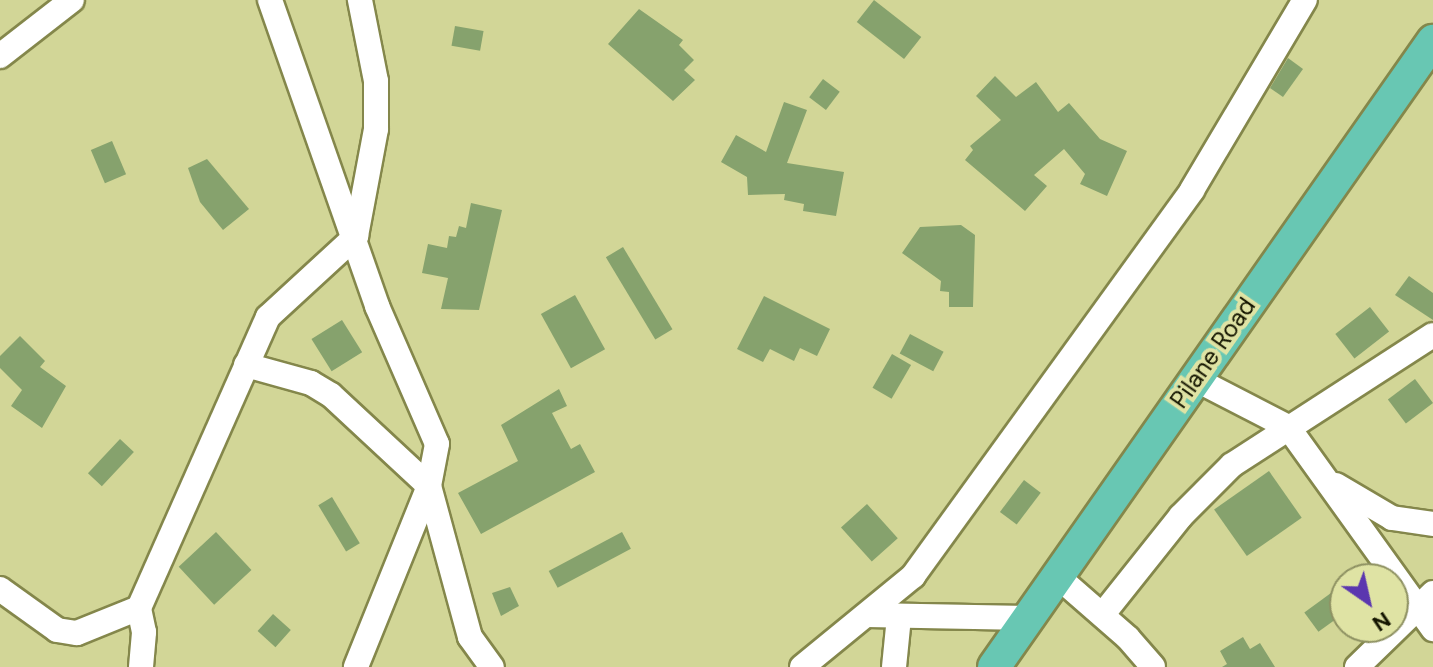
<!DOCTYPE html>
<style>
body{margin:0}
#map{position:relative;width:1433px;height:667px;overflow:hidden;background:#d2d697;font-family:"DM Sans",sans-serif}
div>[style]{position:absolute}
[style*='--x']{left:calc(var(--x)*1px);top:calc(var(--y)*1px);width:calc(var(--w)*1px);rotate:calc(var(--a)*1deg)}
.building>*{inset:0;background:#86a26d;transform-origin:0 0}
.roads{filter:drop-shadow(2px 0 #84874b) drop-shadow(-2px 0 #84874b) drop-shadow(0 2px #84874b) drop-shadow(0 -2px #84874b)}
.minor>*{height:24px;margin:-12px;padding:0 12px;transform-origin:12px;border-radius:12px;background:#fff}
.major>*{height:32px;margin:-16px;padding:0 16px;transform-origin:16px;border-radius:16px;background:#68c7b3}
span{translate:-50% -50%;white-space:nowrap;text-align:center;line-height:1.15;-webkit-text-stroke:8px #dfe3a4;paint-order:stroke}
.street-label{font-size:24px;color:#141500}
.north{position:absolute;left:1329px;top:563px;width:80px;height:80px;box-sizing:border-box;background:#dfe3a4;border:2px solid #8e9162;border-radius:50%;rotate:146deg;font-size:22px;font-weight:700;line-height:32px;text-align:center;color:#141500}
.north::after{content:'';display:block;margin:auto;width:28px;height:36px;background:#5b37af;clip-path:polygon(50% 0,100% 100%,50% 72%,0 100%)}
</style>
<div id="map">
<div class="building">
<i style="left:874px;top:0;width:60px;height:28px;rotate:38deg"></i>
<i style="clip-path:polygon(639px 9px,683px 40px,679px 45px,694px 60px,684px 70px,695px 80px,673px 101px,608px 44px)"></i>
<i style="left:455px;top:26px;width:29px;height:20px;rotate:10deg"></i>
<i style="clip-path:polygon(1288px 58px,1303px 69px,1283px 97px,1270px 88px)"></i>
<i style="clip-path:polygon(995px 76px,1016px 97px,1036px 82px,1058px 112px,1069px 103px,1100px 139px,1127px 151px,1107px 196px,1080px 184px,1085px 174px,1064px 149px,1034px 175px,1047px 186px,1025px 211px,965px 160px,973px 150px,970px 146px,1001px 120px,976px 96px)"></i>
<i style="left:823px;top:79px;width:21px;height:23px;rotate:37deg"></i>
<i style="clip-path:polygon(784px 102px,807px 110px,787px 163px,844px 172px,836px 216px,803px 211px,804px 204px,784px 200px,785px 194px,748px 195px,747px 177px,721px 162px,736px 135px,766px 152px)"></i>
<i style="left:112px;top:141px;width:36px;height:23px;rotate:67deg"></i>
<i style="clip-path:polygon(207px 159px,249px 209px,223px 230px,200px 202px,188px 168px)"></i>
<i style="clip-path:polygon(471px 203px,502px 210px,479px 310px,441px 309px,448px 278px,422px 273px,428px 244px,447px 248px,449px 236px,456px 237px,459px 226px,466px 228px)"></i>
<i style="clip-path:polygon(961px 225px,975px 235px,973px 307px,949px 307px,949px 292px,940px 291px,941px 281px,902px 253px,920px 227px)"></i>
<i style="left:623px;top:247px;width:96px;height:20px;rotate:59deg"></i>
<i style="clip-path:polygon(1409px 276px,1433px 293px,1433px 320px,1395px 295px)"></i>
<i style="left:575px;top:295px;width:62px;height:39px;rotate:61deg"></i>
<i style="clip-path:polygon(764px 296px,830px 329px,817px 356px,800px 348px,794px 361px,770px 349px,763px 362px,737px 349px)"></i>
<i style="left:1370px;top:307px;width:31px;height:44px;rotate:52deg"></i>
<i style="left:342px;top:320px;width:38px;height:36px;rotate:58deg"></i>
<i style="left:910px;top:334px;width:38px;height:22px;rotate:28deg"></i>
<i style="clip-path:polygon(20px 336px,45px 361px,40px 367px,66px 386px,42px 428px,11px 406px,22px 390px,0 368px,0 356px)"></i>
<i style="left:892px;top:354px;width:22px;height:39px;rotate:30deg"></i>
<i style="left:1415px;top:379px;width:30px;height:34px;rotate:53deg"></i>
<i style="clip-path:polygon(559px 389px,567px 406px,552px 413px,571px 449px,580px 444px,595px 472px,481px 534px,458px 493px,518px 461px,501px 425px)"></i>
<i style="left:120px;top:439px;width:19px;height:47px;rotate:43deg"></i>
<i style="left:1269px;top:471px;width:57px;height:67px;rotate:55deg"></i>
<i style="left:1024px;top:480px;width:21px;height:40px;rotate:37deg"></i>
<i style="left:332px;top:497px;width:54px;height:16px;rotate:59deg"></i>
<i style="left:867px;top:504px;width:46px;height:35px;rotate:48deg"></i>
<i style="left:216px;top:532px;width:52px;height:51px;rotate:47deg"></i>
<i style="left:622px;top:532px;width:19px;height:83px;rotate:62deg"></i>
<i style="clip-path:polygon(510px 587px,519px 606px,501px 616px,492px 593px)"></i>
<i style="left:1331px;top:593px;width:24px;height:33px;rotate:54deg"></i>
<i style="left:273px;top:614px;width:24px;height:23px;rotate:42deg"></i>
<i style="clip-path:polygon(1243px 637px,1250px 649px,1260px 643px,1275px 667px,1222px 667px,1227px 664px,1220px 651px)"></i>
</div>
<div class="roads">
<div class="minor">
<i style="--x:270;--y:0;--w:324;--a:70.7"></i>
<i style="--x:377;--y:306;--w:150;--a:66.5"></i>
<i style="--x:437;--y:444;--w:43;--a:100.8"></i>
<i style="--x:429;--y:486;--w:195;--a:112"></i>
<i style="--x:0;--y:56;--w:91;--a:-37.9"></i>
<i style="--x:246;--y:365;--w:67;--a:15.5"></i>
<i style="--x:311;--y:383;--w:23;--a:31"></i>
<i style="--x:331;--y:395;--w:134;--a:42.9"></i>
<i style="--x:429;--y:486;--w:156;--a:74.8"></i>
<i style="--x:470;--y:637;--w:37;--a:54"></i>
<i style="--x:1195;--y:379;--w:105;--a:27.3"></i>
<i style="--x:1288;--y:427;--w:249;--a:54.3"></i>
<i style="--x:1336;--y:485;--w:65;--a:30.5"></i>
<i style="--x:1392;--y:518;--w:41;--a:8.3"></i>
<i style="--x:1057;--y:576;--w:94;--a:41.1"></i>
<i style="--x:1128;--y:638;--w:38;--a:49"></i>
<i style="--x:0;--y:589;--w:70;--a:35.7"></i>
<i style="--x:57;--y:630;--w:20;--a:9"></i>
<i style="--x:77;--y:633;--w:67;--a:-22"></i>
<i style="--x:1103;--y:614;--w:125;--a:-51.5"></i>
<i style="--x:1181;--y:516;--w:72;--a:-45"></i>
<i style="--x:1232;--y:465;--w:239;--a:-32.9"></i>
<i style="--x:867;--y:615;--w:161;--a:1.1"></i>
<i style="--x:141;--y:667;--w:35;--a:-85"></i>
<i style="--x:144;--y:632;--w:25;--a:-102"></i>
<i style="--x:139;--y:608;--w:318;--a:-66.1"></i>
<i style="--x:268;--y:317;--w:120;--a:-42.6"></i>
<i style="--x:356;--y:236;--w:109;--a:-79.4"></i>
<i style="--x:376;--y:129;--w:48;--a:-90"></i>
<i style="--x:376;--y:81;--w:83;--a:-101.2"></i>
<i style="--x:802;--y:667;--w:144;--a:-39.3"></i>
<i style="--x:913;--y:576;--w:476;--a:-54.1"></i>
<i style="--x:1192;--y:190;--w:221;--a:-59.3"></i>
<i style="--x:894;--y:667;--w:50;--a:-84.3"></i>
<i style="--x:1357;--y:667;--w:106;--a:-44.2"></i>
</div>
<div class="major">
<i style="--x:994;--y:667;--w:765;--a:-54.96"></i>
</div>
</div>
<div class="street-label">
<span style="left:1213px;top:353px;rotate:-55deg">Pilane Road</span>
</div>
<div class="north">N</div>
</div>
